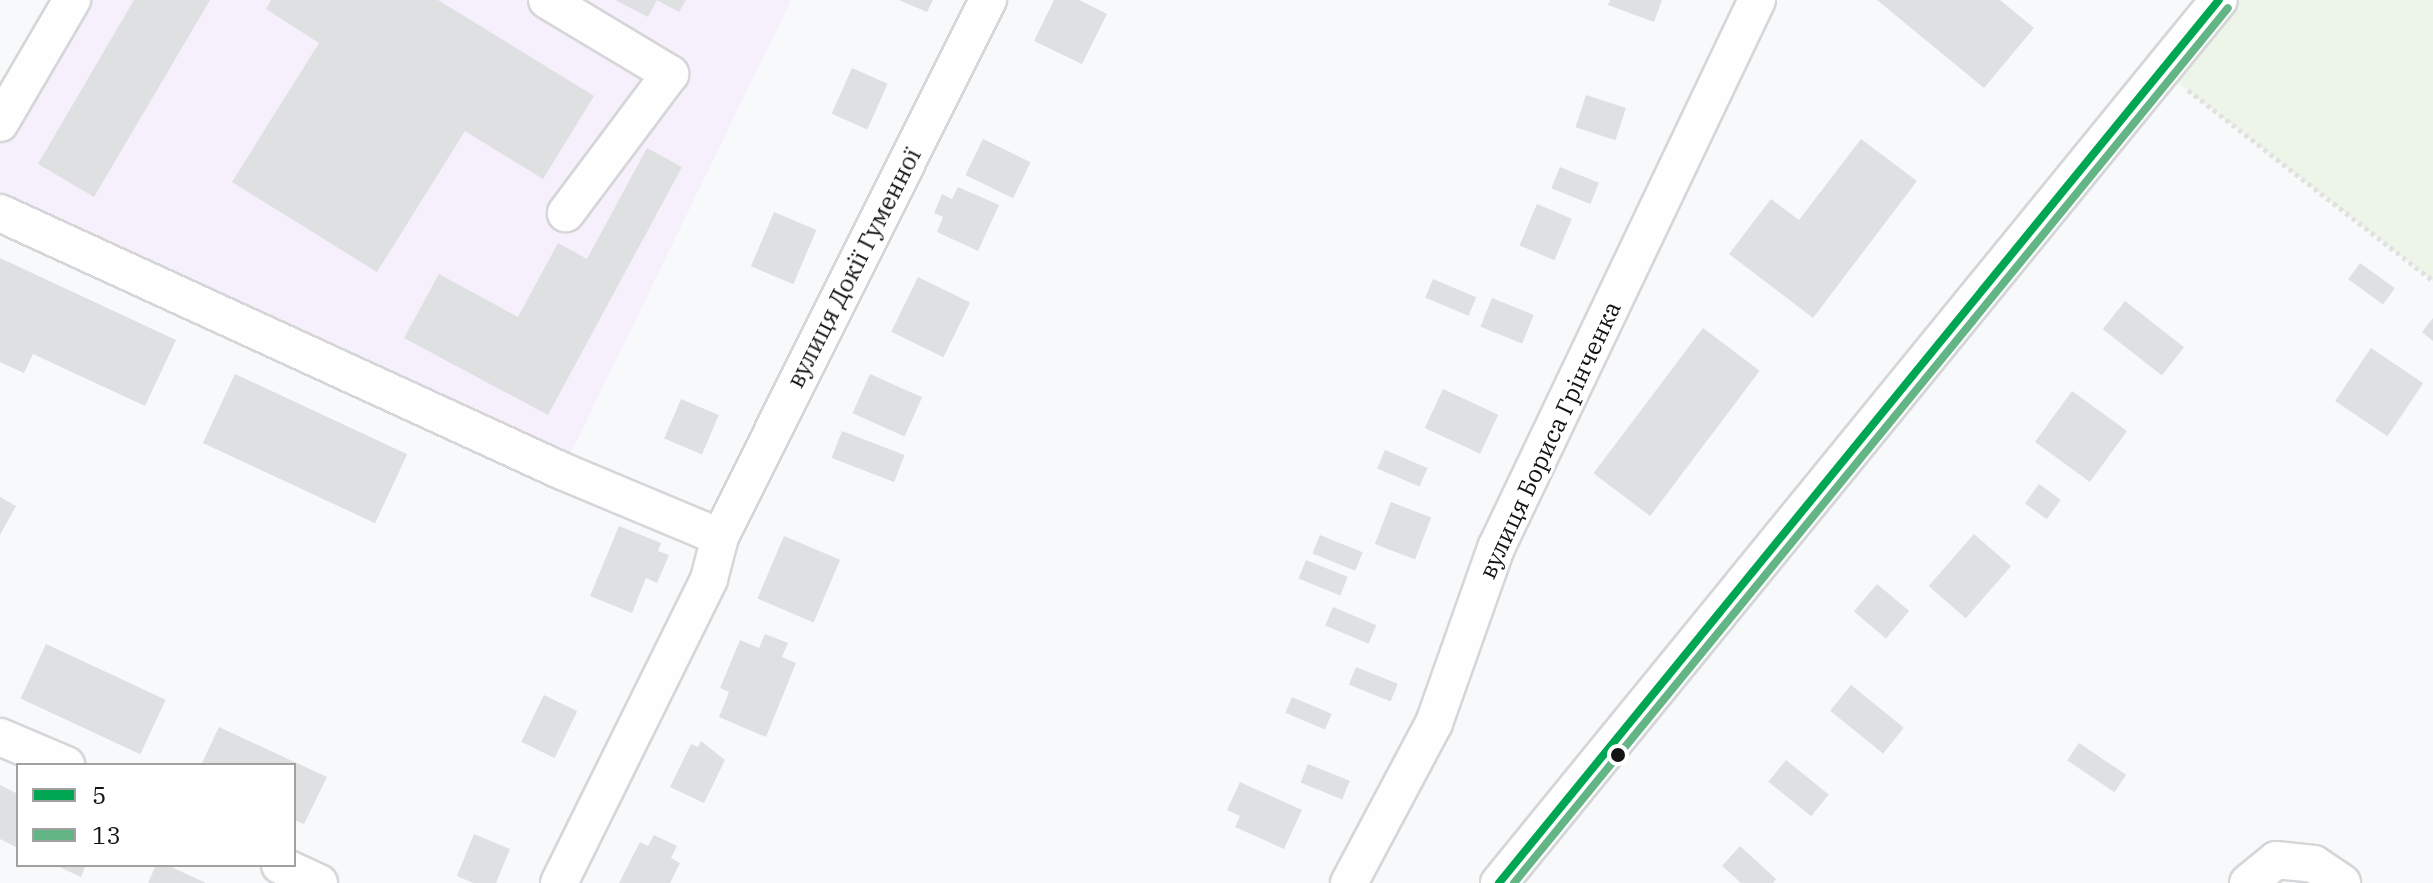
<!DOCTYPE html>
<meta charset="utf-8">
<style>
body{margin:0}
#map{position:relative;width:2433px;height:883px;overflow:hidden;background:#f7f9fb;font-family:"IBM Plex Serif",serif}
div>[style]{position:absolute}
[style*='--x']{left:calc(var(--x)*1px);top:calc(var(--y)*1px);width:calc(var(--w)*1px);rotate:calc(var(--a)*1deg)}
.industrial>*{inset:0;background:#f6f0fc}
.green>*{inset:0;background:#edf4e8}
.building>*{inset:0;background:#dee0e1;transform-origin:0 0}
.path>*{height:5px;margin-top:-2.5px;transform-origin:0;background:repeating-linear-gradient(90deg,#e1e1e2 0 4px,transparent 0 8px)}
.roads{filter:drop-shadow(2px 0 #d5d6d8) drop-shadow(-2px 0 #d5d6d8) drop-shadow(0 2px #d5d6d8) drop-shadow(0 -2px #d5d6d8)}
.minor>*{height:36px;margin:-18px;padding:0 18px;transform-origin:18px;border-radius:18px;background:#fefefe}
.bus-1>*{height:8px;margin:-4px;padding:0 4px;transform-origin:4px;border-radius:4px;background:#00a651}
.bus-2>*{height:8px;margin:-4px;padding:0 4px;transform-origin:4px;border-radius:4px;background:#64b586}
.dots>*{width:22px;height:22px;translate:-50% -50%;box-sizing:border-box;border:4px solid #fff;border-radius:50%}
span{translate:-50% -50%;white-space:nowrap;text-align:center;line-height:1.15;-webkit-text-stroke:6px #fff;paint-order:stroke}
.street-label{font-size:24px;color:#131415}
.legend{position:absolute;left:16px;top:763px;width:280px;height:104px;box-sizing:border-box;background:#fff;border:2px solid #a1a1a1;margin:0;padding:10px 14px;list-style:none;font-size:24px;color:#131415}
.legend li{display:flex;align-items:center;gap:16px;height:40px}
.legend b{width:40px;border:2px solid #a1a1a1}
</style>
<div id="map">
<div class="industrial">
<i style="clip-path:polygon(72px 0,791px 0,562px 471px,0 213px,0 123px)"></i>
</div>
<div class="green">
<i style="clip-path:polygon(2219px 0,2433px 0,2433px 281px,2165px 73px)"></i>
</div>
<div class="building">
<i style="clip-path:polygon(134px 0,210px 0,94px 197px,38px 164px)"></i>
<i style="clip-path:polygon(271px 0,438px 0,594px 96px,543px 179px,465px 131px,377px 272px,232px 182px,319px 43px,266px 9px)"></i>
<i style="clip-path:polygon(615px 0,686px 0,679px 12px,657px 0,648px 17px)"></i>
<i style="clip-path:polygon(899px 0,933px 0,927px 12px)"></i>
<i style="clip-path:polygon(1054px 0,1079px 0,1107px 14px,1082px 64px,1034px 41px)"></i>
<i style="clip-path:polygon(1610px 0,1662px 0,1654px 22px,1608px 5px)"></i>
<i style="clip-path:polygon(1877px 0,2000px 0,2034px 28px,1984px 88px)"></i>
<i style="left:852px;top:68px;width:39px;height:50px;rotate:24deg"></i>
<i style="left:1586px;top:95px;width:42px;height:34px;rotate:18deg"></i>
<i style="left:983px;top:139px;width:53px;height:40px;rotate:26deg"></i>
<i style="clip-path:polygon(1861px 139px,1917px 181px,1813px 318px,1729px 254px,1771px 199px,1799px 220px)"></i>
<i style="clip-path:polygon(647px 148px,682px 167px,548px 415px,404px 338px,439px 274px,518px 317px,558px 243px,587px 259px)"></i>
<i style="left:1560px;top:167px;width:42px;height:23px;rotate:22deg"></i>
<i style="clip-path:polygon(958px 187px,999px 205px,978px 251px,937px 232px,943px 217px,934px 213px,942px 194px,952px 199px)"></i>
<i style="left:1537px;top:204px;width:38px;height:45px;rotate:23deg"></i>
<i style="left:774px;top:212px;width:46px;height:59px;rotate:23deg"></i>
<i style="clip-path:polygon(0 258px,176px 340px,145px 406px,33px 354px,24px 373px,0 362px)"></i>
<i style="left:2360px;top:263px;width:43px;height:20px;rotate:36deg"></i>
<i style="left:918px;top:277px;width:58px;height:61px;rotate:26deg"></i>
<i style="left:1433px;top:279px;width:47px;height:20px;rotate:23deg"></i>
<i style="left:1492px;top:298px;width:45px;height:31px;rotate:22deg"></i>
<i style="left:2125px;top:301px;width:75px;height:36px;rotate:38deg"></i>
<i style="clip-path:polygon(2433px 318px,2433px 341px,2422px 332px)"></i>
<i style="left:1703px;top:328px;width:71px;height:182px;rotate:37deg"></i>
<i style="left:2371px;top:348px;width:63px;height:64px;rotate:34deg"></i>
<i style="left:235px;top:374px;width:190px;height:76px;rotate:25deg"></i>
<i style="left:870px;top:374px;width:57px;height:43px;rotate:24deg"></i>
<i style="left:1443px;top:389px;width:61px;height:43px;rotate:25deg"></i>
<i style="left:2072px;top:391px;width:68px;height:63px;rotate:36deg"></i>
<i style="left:681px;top:399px;width:41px;height:43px;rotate:23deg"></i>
<i style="left:842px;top:431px;width:67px;height:29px;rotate:21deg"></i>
<i style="left:1385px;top:450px;width:46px;height:20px;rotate:23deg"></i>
<i style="left:2039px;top:484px;width:27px;height:24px;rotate:36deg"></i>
<i style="clip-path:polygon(0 497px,16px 506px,0 535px)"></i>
<i style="left:1391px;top:502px;width:43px;height:45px;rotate:21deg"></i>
<i style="clip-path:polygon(619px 526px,661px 543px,658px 551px,669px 555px,657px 583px,646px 578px,632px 613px,590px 596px)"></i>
<i style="left:1974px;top:534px;width:49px;height:69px;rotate:41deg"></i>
<i style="left:1320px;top:535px;width:46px;height:20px;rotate:22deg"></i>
<i style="left:784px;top:536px;width:61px;height:68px;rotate:23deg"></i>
<i style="left:1306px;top:560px;width:45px;height:20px;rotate:22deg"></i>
<i style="left:1877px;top:584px;width:42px;height:36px;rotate:40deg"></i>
<i style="left:1333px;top:607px;width:47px;height:20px;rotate:23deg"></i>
<i style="clip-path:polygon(765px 634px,788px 643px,782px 657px,796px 663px,766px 737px,719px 717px,729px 692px,720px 688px,740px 640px,759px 648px)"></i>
<i style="left:46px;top:644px;width:132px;height:60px;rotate:25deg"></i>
<i style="left:1356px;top:667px;width:45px;height:19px;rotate:22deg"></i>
<i style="left:1851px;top:685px;width:68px;height:33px;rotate:39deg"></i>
<i style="left:544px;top:695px;width:37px;height:52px;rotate:26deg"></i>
<i style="left:1292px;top:697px;width:43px;height:17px;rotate:23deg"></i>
<i style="clip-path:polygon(219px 727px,327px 777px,304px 824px,294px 820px,294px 765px,201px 765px)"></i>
<i style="clip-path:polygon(701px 741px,725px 760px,704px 803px,670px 787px,691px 744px,698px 747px)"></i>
<i style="left:2079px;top:743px;width:57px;height:21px;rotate:34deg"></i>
<i style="left:1786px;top:760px;width:55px;height:28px;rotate:39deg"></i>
<i style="left:1308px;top:764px;width:45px;height:20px;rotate:22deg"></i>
<i style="clip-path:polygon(1240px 782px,1302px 810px,1284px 849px,1235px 827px,1240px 816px,1227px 810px)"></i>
<i style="clip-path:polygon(0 785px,18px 794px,18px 848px,0 839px)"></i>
<i style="clip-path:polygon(474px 834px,510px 849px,496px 883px,473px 883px,457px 876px)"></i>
<i style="clip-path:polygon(654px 835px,677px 846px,671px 858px,680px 863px,670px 883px,619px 883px,640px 842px,648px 846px)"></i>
<i style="clip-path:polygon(1740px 846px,1776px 879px,1773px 883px,1741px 883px,1722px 866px)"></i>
<i style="clip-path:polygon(55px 865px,86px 865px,81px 877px)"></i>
<i style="clip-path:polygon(156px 865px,167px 865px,206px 883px,148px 883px)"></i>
</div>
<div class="path">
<i style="--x:2188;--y:90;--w:311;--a:37.9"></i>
</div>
<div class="roads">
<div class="minor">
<i style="--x:547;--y:0;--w:144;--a:31"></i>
<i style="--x:670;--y:74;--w:174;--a:126.8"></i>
<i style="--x:0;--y:123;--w:143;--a:-59.7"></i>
<i style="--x:0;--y:213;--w:618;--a:24.66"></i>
<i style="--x:562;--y:471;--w:171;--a:22.7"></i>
<i style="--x:0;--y:737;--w:72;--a:23"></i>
<i style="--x:280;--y:865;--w:43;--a:24.8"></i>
<i style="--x:559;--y:883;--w:339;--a:-63.7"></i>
<i style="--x:709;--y:579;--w:43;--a:-75.3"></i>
<i style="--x:720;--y:537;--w:600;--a:-63.48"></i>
<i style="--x:1349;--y:883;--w:181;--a:-62"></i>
<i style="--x:1434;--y:723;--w:186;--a:-70.5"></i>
<i style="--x:1496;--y:548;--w:607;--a:-64.53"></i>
<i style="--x:1499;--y:883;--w:1139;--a:-50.81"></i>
<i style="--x:2248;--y:883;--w:36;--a:-39"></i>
<i style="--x:2276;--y:860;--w:38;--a:6"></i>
<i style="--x:2314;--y:864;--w:34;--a:34"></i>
</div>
</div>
<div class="bus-1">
<i style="--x:1499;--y:883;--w:1139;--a:-50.81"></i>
</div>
<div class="bus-2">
<i style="--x:1514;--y:883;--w:1129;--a:-50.79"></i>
</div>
<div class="dots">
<i style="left:1618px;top:755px;background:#131415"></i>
</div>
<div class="street-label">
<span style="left:854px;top:268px;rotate:-63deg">вулиця Докії Гуменної</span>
<span style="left:1550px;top:440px;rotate:-65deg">вулиця Бориса Грінченка</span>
</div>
<ul class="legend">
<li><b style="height:10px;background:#00a651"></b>5</li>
<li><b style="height:10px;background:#64b586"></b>13</li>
</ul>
</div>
